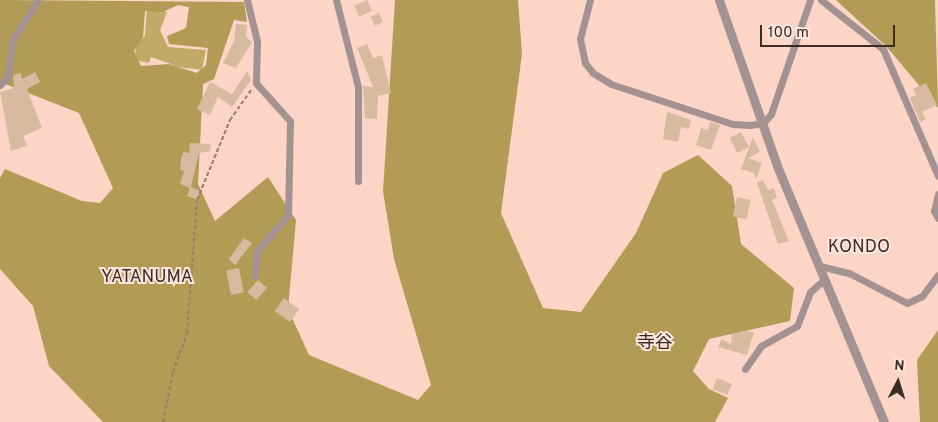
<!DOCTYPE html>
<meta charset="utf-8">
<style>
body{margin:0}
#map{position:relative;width:938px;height:422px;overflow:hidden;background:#fcd5c6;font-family:Overpass,"Noto Sans JP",sans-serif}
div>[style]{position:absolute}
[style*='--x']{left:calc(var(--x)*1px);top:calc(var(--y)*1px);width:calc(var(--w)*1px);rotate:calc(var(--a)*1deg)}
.green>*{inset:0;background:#c0aa67}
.forest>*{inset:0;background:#b29b54}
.building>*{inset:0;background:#d7bba0;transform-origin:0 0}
.path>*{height:2px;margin-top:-1px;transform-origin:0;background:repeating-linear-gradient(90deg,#977d72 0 4px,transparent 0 6.5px)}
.minor>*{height:7px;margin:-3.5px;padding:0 3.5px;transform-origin:3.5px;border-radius:3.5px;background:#a49292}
.tertiary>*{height:9px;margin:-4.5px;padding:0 4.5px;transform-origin:4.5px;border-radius:4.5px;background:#a49292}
span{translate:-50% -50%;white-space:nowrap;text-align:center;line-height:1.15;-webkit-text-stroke:4px #fee6dd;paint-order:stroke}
.neighbourhood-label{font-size:18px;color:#3b2c26}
.north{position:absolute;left:873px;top:357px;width:50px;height:50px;-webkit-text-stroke:4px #fee6dd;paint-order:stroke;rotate:5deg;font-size:14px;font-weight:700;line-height:20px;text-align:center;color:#3b2c26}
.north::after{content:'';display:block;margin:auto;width:18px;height:22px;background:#3b2c26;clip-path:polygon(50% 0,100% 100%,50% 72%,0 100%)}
.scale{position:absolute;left:760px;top:25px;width:135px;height:22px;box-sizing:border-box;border:2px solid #3b2c26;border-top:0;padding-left:6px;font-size:15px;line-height:18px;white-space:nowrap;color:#3b2c26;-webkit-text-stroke:4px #fee6dd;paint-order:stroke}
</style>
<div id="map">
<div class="green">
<i style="clip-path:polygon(147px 7px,167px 12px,160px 30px,168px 47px,206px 50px,202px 70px,179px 67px,151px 57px,149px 63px,135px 60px,136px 44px,145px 36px)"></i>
</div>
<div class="forest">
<i style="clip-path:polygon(evenodd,0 0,244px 2px,247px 22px,234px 20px,214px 79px,203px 84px,198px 184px,215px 221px,268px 177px,296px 220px,288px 309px,309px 355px,418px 400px,431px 385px,394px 259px,383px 191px,395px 0,518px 0,522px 54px,501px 213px,543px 308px,581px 312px,636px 233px,663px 173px,698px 155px,732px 186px,741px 244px,794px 288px,790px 321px,709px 339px,693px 371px,709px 389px,728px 398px,715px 422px,103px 422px,49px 366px,33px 306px,0 269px,0 178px,5px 169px,82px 201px,100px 203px,113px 188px,79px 113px,0 82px,0 0,178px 5px,189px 7px,186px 28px,167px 36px,169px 44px,208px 48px,206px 65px,197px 73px,169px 64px,141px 66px,134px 51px,143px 37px,145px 11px,163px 12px,178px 5px)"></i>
<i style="clip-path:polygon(836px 0,935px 0,938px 108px,886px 46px)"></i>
<i style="clip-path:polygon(938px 330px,938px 422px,920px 422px,917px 360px)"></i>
</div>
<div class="building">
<i style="left:367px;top:0;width:12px;height:14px;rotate:66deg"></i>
<i style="left:379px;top:13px;width:10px;height:9px;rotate:66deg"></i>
<i style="clip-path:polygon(236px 24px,247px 25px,246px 37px,252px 42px,236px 68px,223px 63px,234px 41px)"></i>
<i style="clip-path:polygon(367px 44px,373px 58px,382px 55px,391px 93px,378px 96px,377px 119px,365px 118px,363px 86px,373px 87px,357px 48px)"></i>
<i style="clip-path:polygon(247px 71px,251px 80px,232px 107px,218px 97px,210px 115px,197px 109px,210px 82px,232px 94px)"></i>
<i style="clip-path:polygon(35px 72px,40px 82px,27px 89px,42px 128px,23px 136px,27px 146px,11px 151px,0 92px,14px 88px,13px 75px,21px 73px,22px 79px)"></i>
<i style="clip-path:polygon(926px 83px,937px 105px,922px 112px,926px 119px,920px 122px,910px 98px,916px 95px,913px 89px)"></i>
<i style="clip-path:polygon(667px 112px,691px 120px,689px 129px,681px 127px,678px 142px,663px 139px)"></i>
<i style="clip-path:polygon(710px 122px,720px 125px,711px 150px,696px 145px,701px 128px,708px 130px)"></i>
<i style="left:741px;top:132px;width:17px;height:13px;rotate:62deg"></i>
<i style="clip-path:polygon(753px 137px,760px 152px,748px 158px,762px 163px,756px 179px,754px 173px,741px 169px)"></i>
<i style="clip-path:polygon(190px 143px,211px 144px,210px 151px,199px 153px,191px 187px,200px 191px,197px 199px,187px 196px,190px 188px,180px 184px,184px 171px,180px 170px,181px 159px,183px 152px,189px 153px)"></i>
<i style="clip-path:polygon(763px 180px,768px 190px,774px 188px,777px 198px,772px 200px,789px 241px,778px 244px,757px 183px)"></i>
<i style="left:737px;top:197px;width:14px;height:20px;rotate:12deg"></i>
<i style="clip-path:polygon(244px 238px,252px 243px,235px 265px,229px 259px)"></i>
<i style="left:239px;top:268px;width:25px;height:13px;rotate:79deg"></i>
<i style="left:258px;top:280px;width:12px;height:16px;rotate:42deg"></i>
<i style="left:284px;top:298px;width:19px;height:16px;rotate:36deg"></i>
<i style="clip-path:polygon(744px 331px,754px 332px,747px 355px,718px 347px,722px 339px,731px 344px,732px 334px)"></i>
<i style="left:717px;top:378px;width:16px;height:12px;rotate:22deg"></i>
</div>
<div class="path">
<i style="--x:163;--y:422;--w:51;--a:-78.7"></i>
<i style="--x:173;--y:372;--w:41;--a:-70.3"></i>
<i style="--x:187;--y:333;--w:133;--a:-85.7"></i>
<i style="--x:197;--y:200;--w:87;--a:-67.6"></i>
<i style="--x:230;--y:120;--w:39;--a:-55"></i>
</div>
<div class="minor">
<i style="--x:247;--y:0;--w:42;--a:76.3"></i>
<i style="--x:257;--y:41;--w:42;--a:91.4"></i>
<i style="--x:256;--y:83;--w:51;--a:48.2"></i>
<i style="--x:290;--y:121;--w:94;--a:91.2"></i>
<i style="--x:288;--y:215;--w:48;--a:130.7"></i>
<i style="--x:257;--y:251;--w:25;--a:95"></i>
<i style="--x:336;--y:0;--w:90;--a:75.8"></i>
<i style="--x:358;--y:87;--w:94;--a:90"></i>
<i style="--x:590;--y:0;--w:40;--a:104.4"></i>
<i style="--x:580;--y:39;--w:25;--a:78"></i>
<i style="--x:585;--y:63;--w:13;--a:51"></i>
<i style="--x:593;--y:73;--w:21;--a:31"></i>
<i style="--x:611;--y:84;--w:128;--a:18.2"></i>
<i style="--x:733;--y:124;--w:17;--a:3"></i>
<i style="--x:750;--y:125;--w:13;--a:-9"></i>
<i style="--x:763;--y:123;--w:12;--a:-48"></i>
<i style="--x:771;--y:114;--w:120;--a:-71.1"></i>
<i style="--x:821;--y:0;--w:79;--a:38.3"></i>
<i style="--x:883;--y:49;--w:138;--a:66.6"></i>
<i style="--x:0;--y:85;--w:12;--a:-48"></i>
<i style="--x:8;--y:76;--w:35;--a:-83"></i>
<i style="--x:12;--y:41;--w:49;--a:-57.6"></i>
<i style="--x:938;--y:194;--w:17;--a:103"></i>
<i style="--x:934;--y:211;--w:8;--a:60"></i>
<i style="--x:820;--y:266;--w:30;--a:14"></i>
<i style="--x:849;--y:273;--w:65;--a:27.3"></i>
<i style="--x:907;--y:303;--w:17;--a:-25"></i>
<i style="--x:922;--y:296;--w:26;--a:-53"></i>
<i style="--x:745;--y:369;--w:28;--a:-55"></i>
<i style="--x:761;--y:346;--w:41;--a:-29.1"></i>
<i style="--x:797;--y:326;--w:36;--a:-69"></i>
<i style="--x:810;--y:292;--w:20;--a:-41"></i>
</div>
<div class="tertiary">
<i style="--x:719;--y:0;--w:176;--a:70.7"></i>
<i style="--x:777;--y:166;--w:277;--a:67.3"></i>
</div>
<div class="neighbourhood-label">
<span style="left:859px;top:248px">KONDO</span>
<span style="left:147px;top:278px">YATANUMA</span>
<span style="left:655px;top:344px">寺谷</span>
</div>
<div class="north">N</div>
<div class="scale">100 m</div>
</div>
